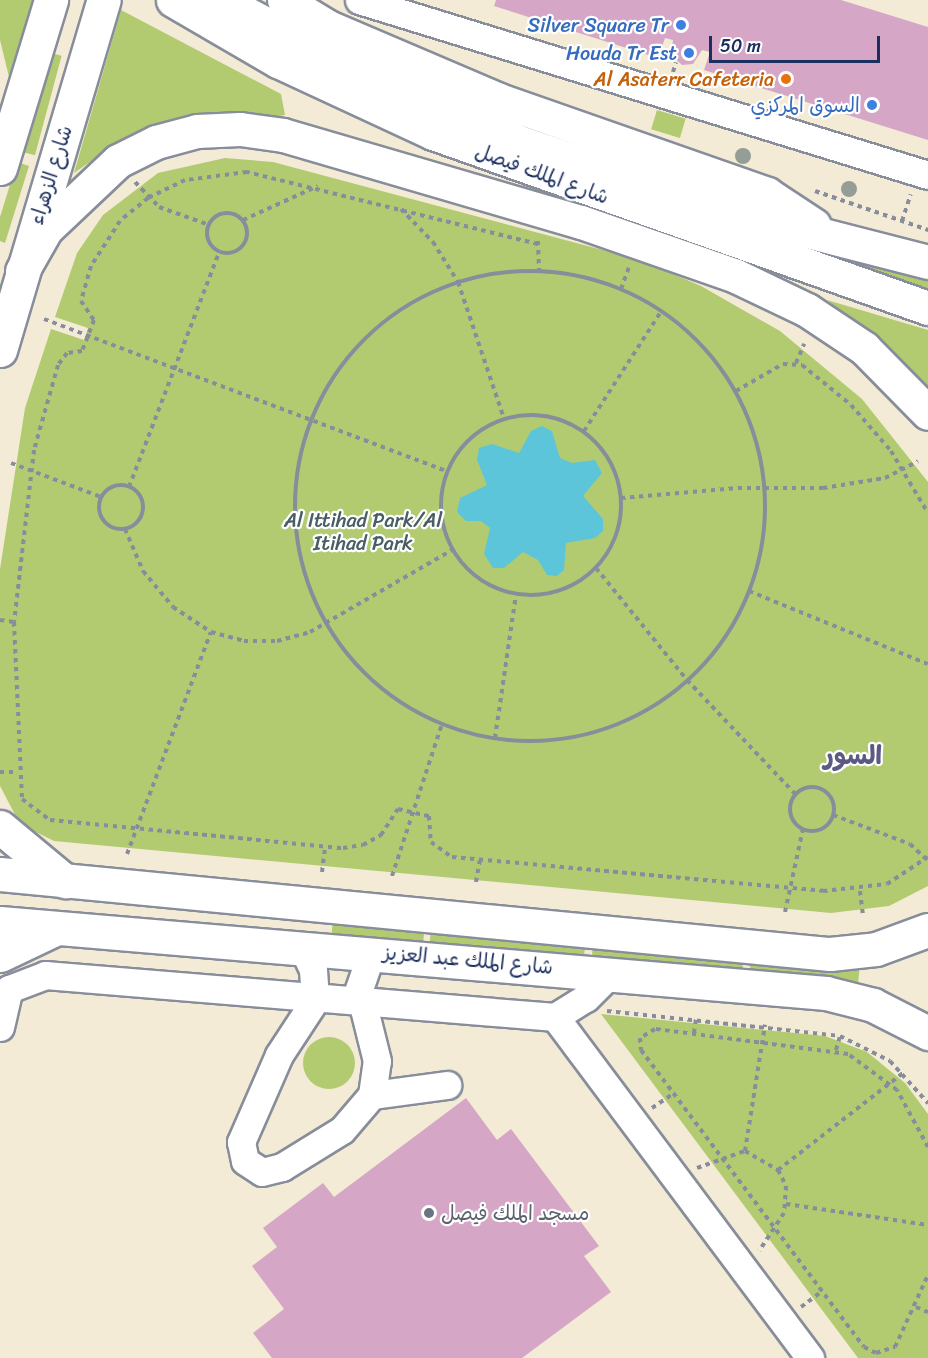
<!DOCTYPE html>
<meta charset="utf-8">
<style>
body{margin:0}
#map{position:relative;width:928px;height:1358px;overflow:hidden;background:#f3ebd5;font-family:Sriracha,"Playpen Sans Arabic",sans-serif}
div>[style]{position:absolute}
[style*='--x']{left:calc(var(--x)*1px);top:calc(var(--y)*1px);width:calc(var(--w)*1px);rotate:calc(var(--a)*1deg)}
.green>*{inset:0;background:#b2cb71;transform-origin:0 0}
.round{border-radius:50%}
.water>*{inset:0;background:#5dc5da}
.building>*{inset:0;background:#d6a6c7}
.path>*{height:4px;margin-top:-2px;transform-origin:0;background:repeating-linear-gradient(90deg,#878d9a 0 4.5px,transparent 0 9px)}
.path>.ring{margin:-2px;padding:0;box-sizing:content-box;background:none;border:4px solid #878d9a;border-radius:50%}
.roads{filter:drop-shadow(2px 0 #878d9a) drop-shadow(-2px 0 #878d9a) drop-shadow(0 2px #878d9a) drop-shadow(0 -2px #878d9a)}
.minor>*{height:27px;margin:-13.5px;padding:0 13.5px;transform-origin:13.5px;border-radius:13.5px;background:#fff}
.major>*{height:33px;margin:-16.5px;padding:0 16.5px;transform-origin:16.5px;border-radius:16.5px;background:#fff}
.highway>*{height:33px;margin:-16.5px;padding:0 16.5px;transform-origin:16.5px;border-radius:16.5px;background:#fff}
.trees>*{width:16px;height:16px;margin:-8px;border-radius:50%;background:#959d97}
.dots>*{width:16px;height:16px;translate:-50% -50%;box-sizing:border-box;border:3px solid #fff;border-radius:50%}
span{translate:-50% -50%;white-space:nowrap;text-align:center;line-height:1.15;-webkit-text-stroke:4.5px #fff;paint-order:stroke}
.shop-label{font-size:20px;color:#366cbe}
.right{translate:-100% -50%;text-align:right}
.food-label{font-size:20px;color:#c56008}
.street-label{font-size:20px;color:#1b2f5e}
.park-label{font-size:20px;color:#485e64}
.worship-label{font-size:20px;color:#5b616d}
.left{translate:0 -50%;text-align:left}
.district-label{font-size:26px;color:#5c5983;font-weight:700}
.scale{position:absolute;left:709px;top:36px;width:171px;height:27px;box-sizing:border-box;border:3px solid #1b2f5e;border-top:0;padding-left:8px;font-size:18px;line-height:21px;white-space:nowrap;color:#1b2f5e;-webkit-text-stroke:4px #fff;paint-order:stroke}
</style>
<div id="map">
<div class="green">
<i style="clip-path:polygon(0 0,35px 0,10px 81px,0 40px)"></i>
<i style="clip-path:polygon(121px 10px,281px 94px,285px 115px,114px 145px,74px 173px)"></i>
<i style="left:51px;top:53px;width:11px;height:103px;rotate:15deg"></i>
<i style="left:657px;top:110px;width:30px;height:20px;rotate:17deg"></i>
<i style="clip-path:polygon(225px 158px,273px 162px,640px 260px,701px 286px,780px 331px,862px 399px,928px 482px,928px 886px,889px 906px,831px 913px,54px 841px,20px 824px,0 786px,0 569px,25px 408px,51px 329px,84px 340px,88px 328px,55px 317px,77px 253px,103px 215px,158px 173px)"></i>
<i style="clip-path:polygon(17px 162px,29px 166px,5px 243px,0 241px,0 217px)"></i>
<i style="clip-path:polygon(811px 245px,928px 277px,928px 294px,808px 253px)"></i>
<i style="clip-path:polygon(827px 300px,928px 330px,928px 391px,874px 336px)"></i>
<i style="left:333px;top:920px;width:92px;height:13px;rotate:6deg"></i>
<i style="left:431px;top:929px;width:155px;height:13px;rotate:6deg"></i>
<i style="left:593px;top:944px;width:151px;height:13px;rotate:5deg"></i>
<i style="left:751px;top:959px;width:109px;height:12px;rotate:6deg"></i>
<i style="clip-path:polygon(601px 1014px,825px 1036px,867px 1052px,905px 1083px,928px 1114px,928px 1358px,858px 1358px)"></i>
<i class="round" style="left:303px;top:1037px;width:52px;height:52px"></i>
</div>
<div class="water">
<i style="clip-path:polygon(542px 426px,552px 431px,560px 458px,572px 463px,595px 460px,602px 473px,583px 496px,603px 519px,603px 531px,595px 538px,566px 543px,564px 570px,557px 576px,547px 575px,538px 560px,523px 552px,504px 568px,493px 568px,484px 554px,490px 528px,481px 521px,466px 521px,457px 512px,460px 498px,487px 485px,477px 460px,479px 448px,492px 444px,519px 453px,531px 431px)"></i>
</div>
<div class="building">
<i style="clip-path:polygon(496px 0,841px 0,928px 27px,928px 140px,704px 70px,710px 52px,702px 50px,693px 64px,682px 65px,671px 55px,673px 40px,665px 38px,658px 58px,494px 6px)"></i>
<i style="clip-path:polygon(466px 1098px,497px 1140px,511px 1129px,599px 1246px,584px 1256px,611px 1292px,522px 1358px,272px 1358px,253px 1333px,284px 1309px,252px 1266px,277px 1247px,263px 1228px,323px 1183px,334px 1197px)"></i>
</div>
<div class="path">
<i style="--x:673;--y:72;--w:10;--a:-73"></i>
<i style="--x:135;--y:182;--w:35;--a:46"></i>
<i style="--x:159;--y:207;--w:53;--a:19.8"></i>
<i style="--x:815;--y:191;--w:120;--a:19"></i>
<i style="--x:401;--y:209;--w:46;--a:45.9"></i>
<i style="--x:433;--y:242;--w:47;--a:58"></i>
<i style="--x:458;--y:282;--w:145;--a:71.4"></i>
<i class="ring" style="left:207px;top:213px;width:36px;height:36px"></i>
<i style="--x:243;--y:220;--w:82;--a:-24.4"></i>
<i style="--x:902;--y:221;--w:28;--a:-72"></i>
<i style="--x:538;--y:241;--w:30;--a:88"></i>
<i style="--x:538;--y:244;--w:300;--a:-166.1"></i>
<i style="--x:247;--y:172;--w:63;--a:172.6"></i>
<i style="--x:185;--y:180;--w:41;--a:154.1"></i>
<i style="--x:148;--y:198;--w:36;--a:141"></i>
<i style="--x:120;--y:221;--w:54;--a:122.8"></i>
<i style="--x:91;--y:266;--w:36;--a:106"></i>
<i style="--x:81;--y:301;--w:23;--a:56"></i>
<i style="--x:94;--y:320;--w:33;--a:111"></i>
<i style="--x:82;--y:351;--w:15;--a:172"></i>
<i style="--x:67;--y:353;--w:15;--a:127"></i>
<i style="--x:58;--y:365;--w:88;--a:105.8"></i>
<i style="--x:34;--y:450;--w:173;--a:96.6"></i>
<i style="--x:14;--y:622;--w:177;--a:87.4"></i>
<i style="--x:22;--y:799;--w:35;--a:37"></i>
<i style="--x:50;--y:820;--w:294;--a:5.5"></i>
<i style="--x:343;--y:848;--w:20;--a:-9"></i>
<i style="--x:363;--y:845;--w:21;--a:-29"></i>
<i style="--x:381;--y:835;--w:31;--a:-57"></i>
<i style="--x:398;--y:809;--w:32;--a:13"></i>
<i style="--x:429;--y:816;--w:26;--a:86"></i>
<i style="--x:431;--y:842;--w:26;--a:36"></i>
<i style="--x:452;--y:857;--w:373;--a:5.2"></i>
<i style="--x:823;--y:891;--w:64;--a:-6.2"></i>
<i style="--x:887;--y:884;--w:49;--a:-33.4"></i>
<i class="ring" style="left:295px;top:271px;width:466px;height:466px"></i>
<i style="--x:621;--y:289;--w:23;--a:-70"></i>
<i style="--x:44;--y:319;--w:431;--a:20.7"></i>
<i style="--x:796;--y:363;--w:21;--a:-67"></i>
<i style="--x:736;--y:391;--w:54;--a:-29.9"></i>
<i style="--x:783;--y:364;--w:19;--a:3"></i>
<i style="--x:802;--y:365;--w:63;--a:39.2"></i>
<i style="--x:851;--y:405;--w:61;--a:49"></i>
<i style="--x:891;--y:451;--w:72;--a:59.2"></i>
<i class="ring" style="left:441px;top:415px;width:176px;height:176px"></i>
<i style="--x:584;--y:431;--w:144;--a:-57.2"></i>
<i style="--x:11;--y:463;--w:96;--a:20.7"></i>
<i class="ring" style="left:99px;top:485px;width:40px;height:40px"></i>
<i style="--x:129;--y:487;--w:252;--a:-69"></i>
<i style="--x:621;--y:498;--w:117;--a:-4.9"></i>
<i style="--x:738;--y:488;--w:85;--a:0"></i>
<i style="--x:823;--y:488;--w:63;--a:-9.2"></i>
<i style="--x:885;--y:478;--w:37;--a:-27"></i>
<i style="--x:125;--y:529;--w:46;--a:66.8"></i>
<i style="--x:143;--y:571;--w:47;--a:50.2"></i>
<i style="--x:173;--y:607;--w:45;--a:33.3"></i>
<i style="--x:211;--y:632;--w:34;--a:15"></i>
<i style="--x:244;--y:641;--w:33;--a:0"></i>
<i style="--x:277;--y:641;--w:34;--a:-15"></i>
<i style="--x:310;--y:632;--w:164;--a:-30"></i>
<i style="--x:596;--y:568;--w:144;--a:50.9"></i>
<i style="--x:687;--y:680;--w:157;--a:46.5"></i>
<i style="--x:749;--y:591;--w:193;--a:22.2"></i>
<i style="--x:0;--y:620;--w:14;--a:8"></i>
<i style="--x:495;--y:738;--w:146;--a:-81.7"></i>
<i style="--x:0;--y:772;--w:17;--a:0"></i>
<i class="ring" style="left:790px;top:787px;width:40px;height:40px"></i>
<i style="--x:833;--y:815;--w:82;--a:20.6"></i>
<i style="--x:910;--y:844;--w:25;--a:43"></i>
<i style="--x:127;--y:854;--w:237;--a:-69.3"></i>
<i style="--x:322;--y:872;--w:26;--a:-83"></i>
<i style="--x:392;--y:876;--w:160;--a:-71.8"></i>
<i style="--x:476;--y:882;--w:22;--a:-80"></i>
<i style="--x:860;--y:891;--w:24;--a:83"></i>
<i style="--x:785;--y:912;--w:85;--a:-77.8"></i>
<i style="--x:607;--y:1011;--w:234;--a:6.1"></i>
<i style="--x:840;--y:1036;--w:56;--a:26.6"></i>
<i style="--x:890;--y:1061;--w:57;--a:47.9"></i>
<i style="--x:694;--y:1033;--w:14;--a:-82"></i>
<i style="--x:836;--y:1050;--w:15;--a:-74"></i>
<i style="--x:652;--y:1108;--w:27;--a:-34"></i>
<i style="--x:928;--y:1147;--w:65;--a:-118.5"></i>
<i style="--x:897;--y:1090;--w:61;--a:-143.7"></i>
<i style="--x:848;--y:1054;--w:195;--a:-172.6"></i>
<i style="--x:655;--y:1029;--w:17;--a:149"></i>
<i style="--x:640;--y:1038;--w:12;--a:85"></i>
<i style="--x:641;--y:1050;--w:371;--a:53.1"></i>
<i style="--x:864;--y:1347;--w:13;--a:27"></i>
<i style="--x:876;--y:1353;--w:20;--a:-18"></i>
<i style="--x:895;--y:1347;--w:79;--a:-65.4"></i>
<i style="--x:745;--y:1151;--w:128;--a:-81"></i>
<i style="--x:697;--y:1168;--w:51;--a:-19.5"></i>
<i style="--x:745;--y:1151;--w:38;--a:30"></i>
<i style="--x:778;--y:1170;--w:18;--a:63"></i>
<i style="--x:786;--y:1186;--w:27;--a:94"></i>
<i style="--x:784;--y:1213;--w:45;--a:123.3"></i>
<i style="--x:778;--y:1170;--w:158;--a:-37.8"></i>
<i style="--x:786;--y:1204;--w:144;--a:8.4"></i>
<i style="--x:801;--y:1307;--w:26;--a:-37"></i>
<i style="--x:916;--y:1307;--w:13;--a:23"></i>
</div>
<div class="roads">
<div class="minor">
<i style="--x:359;--y:0;--w:595;--a:17.1"></i>
<i style="--x:302;--y:946;--w:26;--a:65"></i>
<i style="--x:313;--y:970;--w:30;--a:86"></i>
<i style="--x:315;--y:1000;--w:66;--a:123.2"></i>
<i style="--x:279;--y:1055;--w:95;--a:113.6"></i>
<i style="--x:241;--y:1142;--w:19;--a:78"></i>
<i style="--x:245;--y:1161;--w:20;--a:33"></i>
<i style="--x:262;--y:1172;--w:21;--a:-14"></i>
<i style="--x:282;--y:1167;--w:70;--a:-31.7"></i>
<i style="--x:342;--y:1130;--w:46;--a:-49.4"></i>
<i style="--x:372;--y:1095;--w:34;--a:-82"></i>
<i style="--x:377;--y:1061;--w:74;--a:-104"></i>
<i style="--x:359;--y:989;--w:39;--a:-71"></i>
<i style="--x:555;--y:1017;--w:36;--a:-32"></i>
<i style="--x:586;--y:998;--w:35;--a:-45"></i>
<i style="--x:0;--y:1027;--w:39;--a:-77"></i>
<i style="--x:9;--y:989;--w:39;--a:-21"></i>
<i style="--x:45;--y:975;--w:512;--a:4.71"></i>
<i style="--x:555;--y:1017;--w:426;--a:53.2"></i>
<i style="--x:372;--y:1095;--w:76;--a:-7.6"></i>
</div>
<div class="major">
<i style="--x:173;--y:0;--w:121;--a:30.2"></i>
<i style="--x:278;--y:61;--w:171;--a:24.9"></i>
<i style="--x:433;--y:133;--w:525;--a:19.47"></i>
<i style="--x:221;--y:0;--w:151;--a:28.1"></i>
<i style="--x:354;--y:71;--w:188;--a:23.2"></i>
<i style="--x:527;--y:145;--w:189;--a:18.5"></i>
<i style="--x:706;--y:205;--w:229;--a:14.4"></i>
<i style="--x:284;--y:0;--w:52;--a:31.5"></i>
<i style="--x:328;--y:27;--w:186;--a:23.1"></i>
<i style="--x:499;--y:100;--w:284;--a:19.3"></i>
<i style="--x:767;--y:194;--w:56;--a:33.4"></i>
<i style="--x:0;--y:168;--w:176;--a:-73.1"></i>
<i style="--x:22;--y:271;--w:48;--a:-60.3"></i>
<i style="--x:46;--y:229;--w:99;--a:-43.4"></i>
<i style="--x:118;--y:161;--w:42;--a:-26.6"></i>
<i style="--x:156;--y:142;--w:42;--a:-15"></i>
<i style="--x:197;--y:131;--w:43;--a:-2.7"></i>
<i style="--x:240;--y:129;--w:43;--a:7.9"></i>
<i style="--x:283;--y:135;--w:310;--a:16.3"></i>
<i style="--x:581;--y:222;--w:164;--a:19.2"></i>
<i style="--x:736;--y:276;--w:79;--a:25.6"></i>
<i style="--x:807;--y:310;--w:69;--a:33.7"></i>
<i style="--x:864;--y:348;--w:91;--a:45.4"></i>
<i style="--x:0;--y:350;--w:365;--a:-73.5"></i>
</div>
<div class="highway">
<i style="--x:0;--y:827;--w:85;--a:39.7"></i>
<i style="--x:0;--y:874;--w:834;--a:5.51"></i>
<i style="--x:830;--y:954;--w:46;--a:-6.2"></i>
<i style="--x:876;--y:949;--w:55;--a:-20.1"></i>
<i style="--x:0;--y:923;--w:829;--a:4.84"></i>
<i style="--x:826;--y:993;--w:49;--a:14.3"></i>
<i style="--x:873;--y:1005;--w:62;--a:27"></i>
<i style="--x:0;--y:955;--w:61;--a:-25.3"></i>
</div>
</div>
<div class="trees">
<i style="left:743px;top:156px"></i>
<i style="left:849px;top:189px"></i>
</div>
<div class="dots">
<i style="left:681px;top:25px;background:#3f7fe0"></i>
<i style="left:689px;top:53px;background:#3f7fe0"></i>
<i style="left:786px;top:79px;background:#e8710a"></i>
<i style="left:872px;top:105px;background:#3f7fe0"></i>
<i style="left:429px;top:1213px;background:#6b7280"></i>
</div>
<div class="shop-label">
<span class="right" style="left:669px;top:25px">Silver Square Tr</span>
<span class="right" style="left:677px;top:53px">Houda Tr Est</span>
<span class="right" style="left:860px;top:105px">السوق المركزي</span>
</div>
<div class="food-label">
<span class="right" style="left:774px;top:79px">Al Asaterr Cafeteria</span>
</div>
<div class="street-label">
<span style="left:542px;top:174px;rotate:20deg">شارع الملك فيصل</span>
<span style="left:51px;top:175px;rotate:-73deg">شارع الزهراء</span>
<span style="left:468px;top:960px;rotate:5deg">شارع الملك عبد العزيز</span>
</div>
<div class="park-label">
<span style="left:363px;top:532px">Al Ittihad Park/Al<br>Itihad Park</span>
</div>
<div class="worship-label">
<span class="left" style="left:441px;top:1213px">مسجد الملك فيصل</span>
</div>
<div class="district-label">
<span style="left:853px;top:756px">السور</span>
</div>
<div class="scale">50 m</div>
</div>
